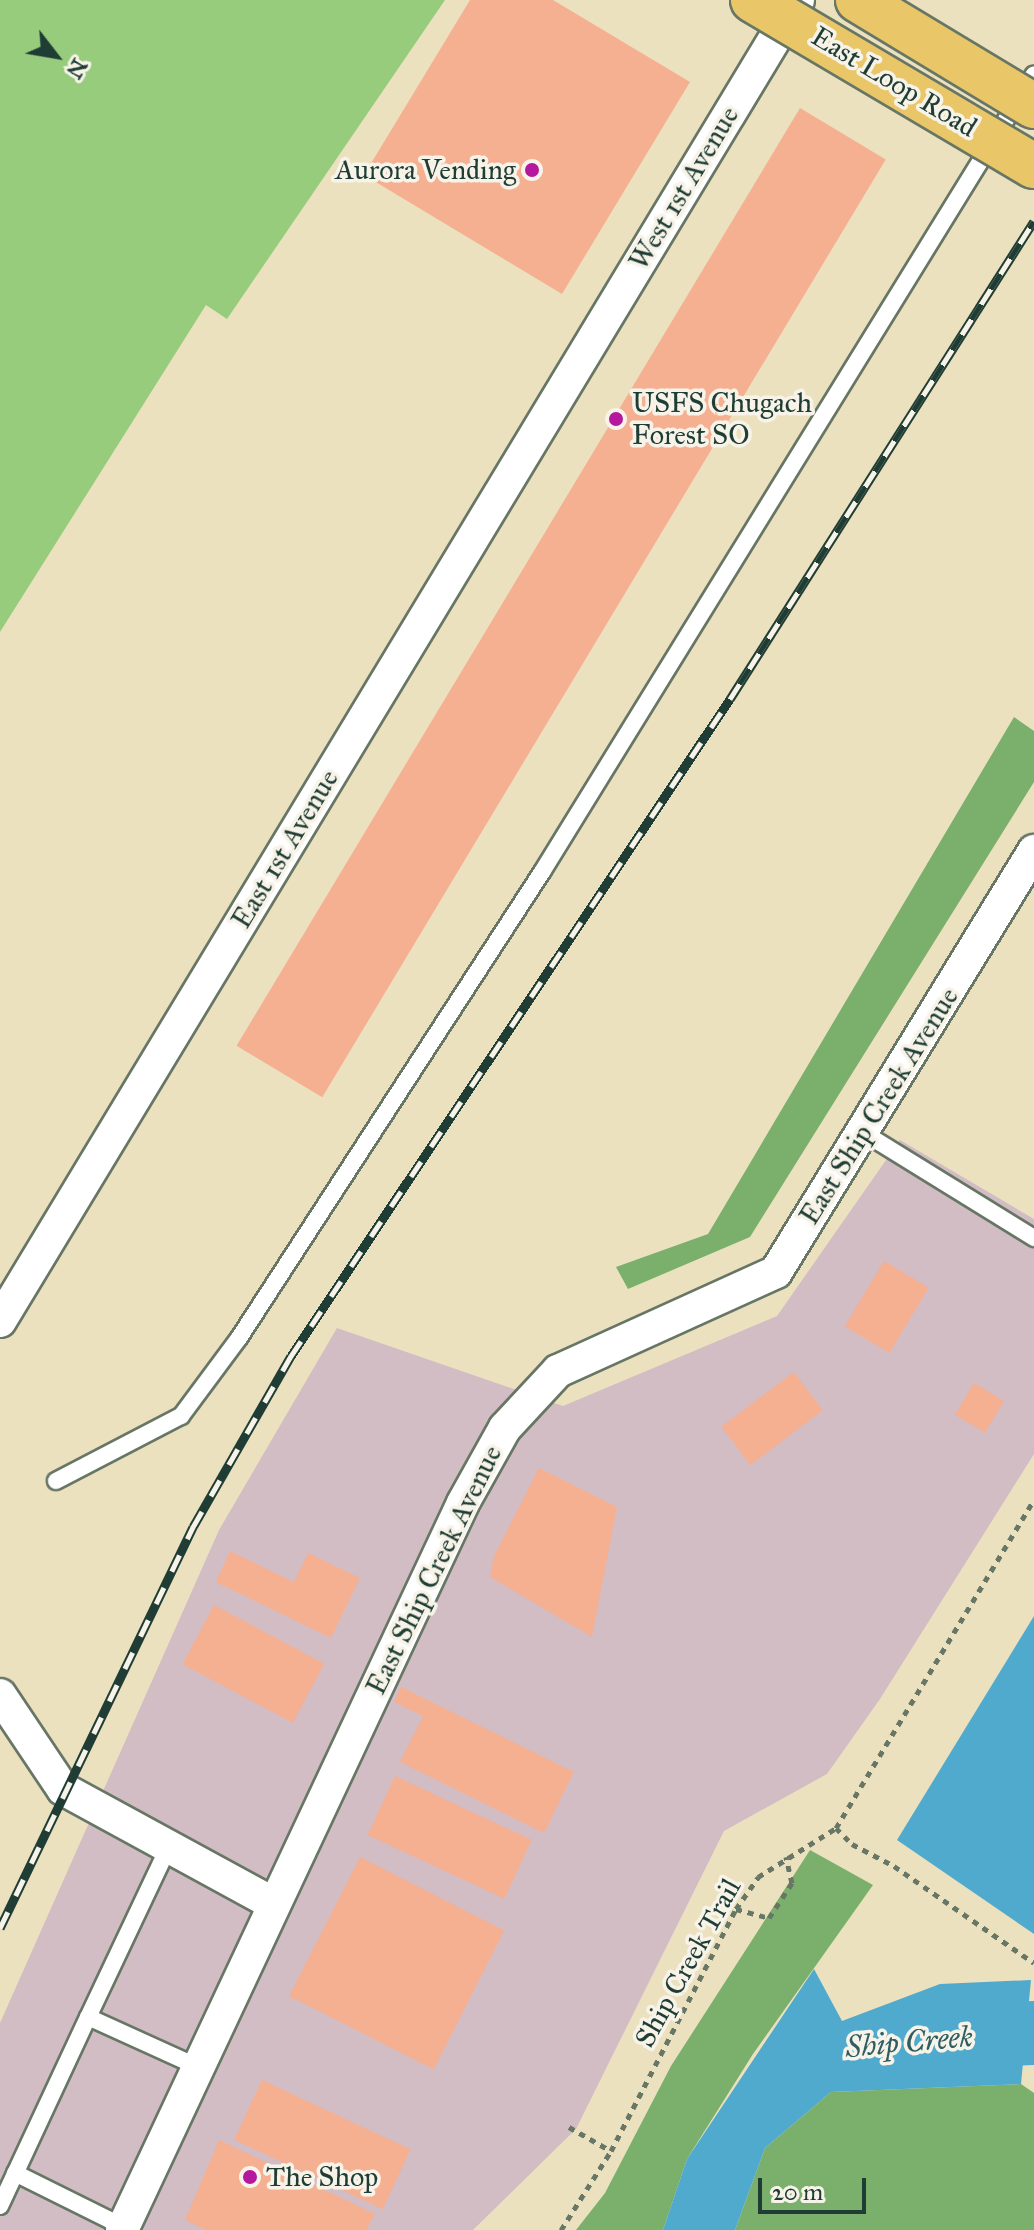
<!DOCTYPE html>
<style>
body{margin:0}
#map{position:relative;width:1034px;height:2230px;overflow:hidden;background:#ece1bf;font-family:"IM FELL Great Primer",serif}
div>[style]{position:absolute}
[style*='--x']{left:calc(var(--x)*1px);top:calc(var(--y)*1px);width:calc(var(--w)*1px);rotate:calc(var(--a)*1deg)}
.industrial>*{inset:0;background:#d2bdc5}
.green>*{inset:0;background:#98cc7d}
.forest>*{inset:0;background:#7ab06c}
.water>*{inset:0;background:#50aace}
.river>*{height:64px;margin:-32px;padding:0 32px;transform-origin:32px;border-radius:32px;background:#50aace}
.building>*{inset:0;background:#f5af91;transform-origin:0 0}
.path>*{height:5px;margin-top:-2.5px;transform-origin:0;background:repeating-linear-gradient(90deg,#677665 0 6px,transparent 0 12px)}
.roads{filter:drop-shadow(2px 0 #677665) drop-shadow(-2px 0 #677665) drop-shadow(0 2px #677665) drop-shadow(0 -2px #677665)}
.lane>*{height:16px;margin:-8px;padding:0 8px;transform-origin:8px;border-radius:8px;background:#fff}
.street>*{height:32px;margin:-16px;padding:0 16px;transform-origin:16px;border-radius:16px;background:#fff}
.rail>*{height:9px;margin-top:-4.5px;transform-origin:0;background:repeating-linear-gradient(90deg,#f7f3e8 0 18px,#1f3d34 0 36px);box-sizing:border-box;border-block:2px solid #1f3d34}
.bridges{filter:drop-shadow(2px 0 #677665) drop-shadow(-2px 0 #677665) drop-shadow(0 2px #677665) drop-shadow(0 -2px #677665)}
.primary-bridge>*{height:44px;margin:-22px;padding:0 22px;transform-origin:22px;border-radius:22px;background:#e9c769}
.dots>*{width:22px;height:22px;translate:-50% -50%;box-sizing:border-box;border:4px solid #f7f3e8;border-radius:50%}
span{translate:-50% -50%;white-space:nowrap;text-align:center;line-height:1.15;-webkit-text-stroke:7px #f7f3e8;paint-order:stroke}
.street-label{font-size:28px;color:#1f3d34}
.poi-label{font-size:28px;color:#1f3d34}
.right{translate:-100% -50%;text-align:right}
.left{translate:0 -50%;text-align:left}
.water-label{font-size:30px;color:#2e5e62;font-style:italic}
.north{position:absolute;left:16px;top:16px;width:80px;height:80px;-webkit-text-stroke:6px #f7f3e8;paint-order:stroke;rotate:121deg;font-size:22px;font-weight:700;line-height:32px;text-align:center;color:#1f3d34}
.north::after{content:'';display:block;margin:auto;width:28px;height:36px;background:#1f3d34;clip-path:polygon(50% 0,100% 100%,50% 72%,0 100%)}
.scale{position:absolute;left:758px;top:2178px;width:108px;height:36px;box-sizing:border-box;border:4px solid #1f3d34;border-top:0;padding-left:10px;font-size:24px;line-height:28px;white-space:nowrap;color:#1f3d34;-webkit-text-stroke:6px #f7f3e8;paint-order:stroke}
</style>
<div id="map">
<div class="industrial">
<i style="clip-path:polygon(900px 1140px,1034px 1219px,1034px 1454px,880px 1699px,827px 1774px,724px 1831px,576px 2129px,473px 2230px,0 2230px,0 2023px,219px 1530px,337px 1328px,563px 1406px,777px 1316px)"></i>
</div>
<div class="green">
<i style="clip-path:polygon(0 0,445px 0,227px 319px,206px 305px,0 632px)"></i>
</div>
<div class="forest">
<i style="clip-path:polygon(1014px 717px,1034px 731px,1034px 782px,750px 1237px,628px 1289px,616px 1267px,708px 1234px)"></i>
<i style="clip-path:polygon(810px 1850px,873px 1885px,753px 2054px,687px 2159px,663px 2230px,576px 2230px,605px 2193px,671px 2066px)"></i>
<i style="clip-path:polygon(1021px 2084px,1034px 2093px,1034px 2230px,735px 2230px,765px 2148px,831px 2092px)"></i>
</div>
<div class="water">
<i style="clip-path:polygon(1034px 1616px,1034px 1934px,897px 1840px)"></i>
<i style="clip-path:polygon(814px 1969px,842px 2021px,940px 1984px,1031px 1980px,1021px 2084px,831px 2092px,765px 2148px,735px 2230px,663px 2230px,687px 2159px)"></i>
</div>
<div class="river">
<i style="--x:940;--y:2037;--w:94;--a:-2.4"></i>
</div>
<div class="building">
<i style="clip-path:polygon(470px 0,553px 0,690px 82px,562px 294px,364px 175px)"></i>
<i style="left:800px;top:108px;width:100px;height:1094px;rotate:31deg"></i>
<i style="left:884px;top:1261px;width:52px;height:76px;rotate:31deg"></i>
<i style="left:794px;top:1372px;width:48px;height:91px;rotate:53deg"></i>
<i style="left:974px;top:1383px;width:35px;height:37px;rotate:31deg"></i>
<i style="clip-path:polygon(539px 1468px,617px 1507px,592px 1637px,490px 1577px,494px 1556px)"></i>
<i style="clip-path:polygon(230px 1551px,294px 1582px,308px 1553px,360px 1578px,331px 1638px,216px 1582px)"></i>
<i style="left:214px;top:1605px;width:125px;height:67px;rotate:28deg"></i>
<i style="clip-path:polygon(401px 1687px,574px 1772px,544px 1833px,400px 1762px,423px 1716px,394px 1702px)"></i>
<i style="left:395px;top:1776px;width:151px;height:65px;rotate:25deg"></i>
<i style="left:360px;top:1857px;width:162px;height:156px;rotate:27deg"></i>
<i style="left:262px;top:2080px;width:164px;height:66px;rotate:25deg"></i>
<i style="clip-path:polygon(219px 2140px,375px 2214px,366px 2230px,206px 2230px,185px 2220px)"></i>
</div>
<div class="path">
<i style="--x:836;--y:1828;--w:23;--a:45"></i>
<i style="--x:852;--y:1844;--w:47;--a:27.6"></i>
<i style="--x:894;--y:1866;--w:170;--a:34.7"></i>
<i style="--x:736;--y:1909;--w:34;--a:15"></i>
<i style="--x:769;--y:1918;--w:42;--a:-56.7"></i>
<i style="--x:792;--y:1883;--w:27;--a:-103"></i>
<i style="--x:569;--y:2127;--w:48;--a:29.7"></i>
<i style="--x:561;--y:2230;--w:93;--a:-57.7"></i>
<i style="--x:611;--y:2151;--w:272;--a:-62.7"></i>
<i style="--x:736;--y:1909;--w:39;--a:-55"></i>
<i style="--x:758;--y:1877;--w:92;--a:-32.1"></i>
<i style="--x:836;--y:1828;--w:383;--a:-58.9"></i>
</div>
<div class="roads">
<div class="lane">
<i style="--x:864;--y:1133;--w:200;--a:31.7"></i>
<i style="--x:56;--y:1481;--w:141;--a:-27.5"></i>
<i style="--x:181;--y:1416;--w:97;--a:-53.4"></i>
<i style="--x:239;--y:1338;--w:556;--a:-56.97"></i>
<i style="--x:542;--y:872;--w:937;--a:-58.34"></i>
<i style="--x:169;--y:1846;--w:189;--a:115.3"></i>
<i style="--x:88;--y:2017;--w:121;--a:24.4"></i>
<i style="--x:15;--y:2173;--w:122;--a:26.4"></i>
<i style="--x:0;--y:2206;--w:208;--a:-65"></i>
</div>
<div class="street">
<i style="--x:0;--y:1321;--w:1543;--a:-58.86"></i>
<i style="--x:0;--y:1695;--w:113;--a:56.2"></i>
<i style="--x:63;--y:1789;--w:240;--a:28.6"></i>
<i style="--x:122;--y:2230;--w:803;--a:-64.87"></i>
<i style="--x:463;--y:1503;--w:86;--a:-60.8"></i>
<i style="--x:505;--y:1428;--w:78;--a:-47.1"></i>
<i style="--x:558;--y:1371;--w:239;--a:-24.4"></i>
<i style="--x:776;--y:1272;--w:494;--a:-58.5"></i>
</div>
</div>
<div class="rail">
<i style="--x:0;--y:1928;--w:445;--a:-64.3"></i>
<i style="--x:193;--y:1527;--w:197;--a:-60.2"></i>
<i style="--x:291;--y:1356;--w:790;--a:-56.25"></i>
<i style="--x:730;--y:699;--w:566;--a:-57.54"></i>
</div>
<div class="bridges">
<div class="primary-bridge">
<i style="--x:753;--y:0;--w:326;--a:30.6"></i>
<i style="--x:858;--y:0;--w:205;--a:31.1"></i>
</div>
</div>
<div class="dots">
<i style="left:532px;top:170px;background:#b5179e"></i>
<i style="left:616px;top:419px;background:#b5179e"></i>
<i style="left:250px;top:2177px;background:#b5179e"></i>
</div>
<div class="street-label">
<span style="left:894px;top:82px;rotate:31deg">East Loop Road</span>
<span style="left:684px;top:188px;rotate:-59deg">West 1st Avenue</span>
<span style="left:285px;top:849px;rotate:-59deg">East 1st Avenue</span>
<span style="left:879px;top:1106px;rotate:-58deg">East Ship Creek Avenue</span>
<span style="left:434px;top:1570px;rotate:-64deg">East Ship Creek Avenue</span>
<span style="left:688px;top:1963px;rotate:-61deg">Ship Creek Trail</span>
</div>
<div class="poi-label">
<span class="right" style="left:516px;top:170px">Aurora Vending</span>
<span class="left" style="left:632px;top:419px">USFS Chugach<br>Forest SO</span>
<span class="left" style="left:266px;top:2177px">The Shop</span>
</div>
<div class="water-label">
<span style="left:909px;top:2042px;rotate:-5deg">Ship Creek</span>
</div>
<div class="north">N</div>
<div class="scale">20 m</div>
</div>
